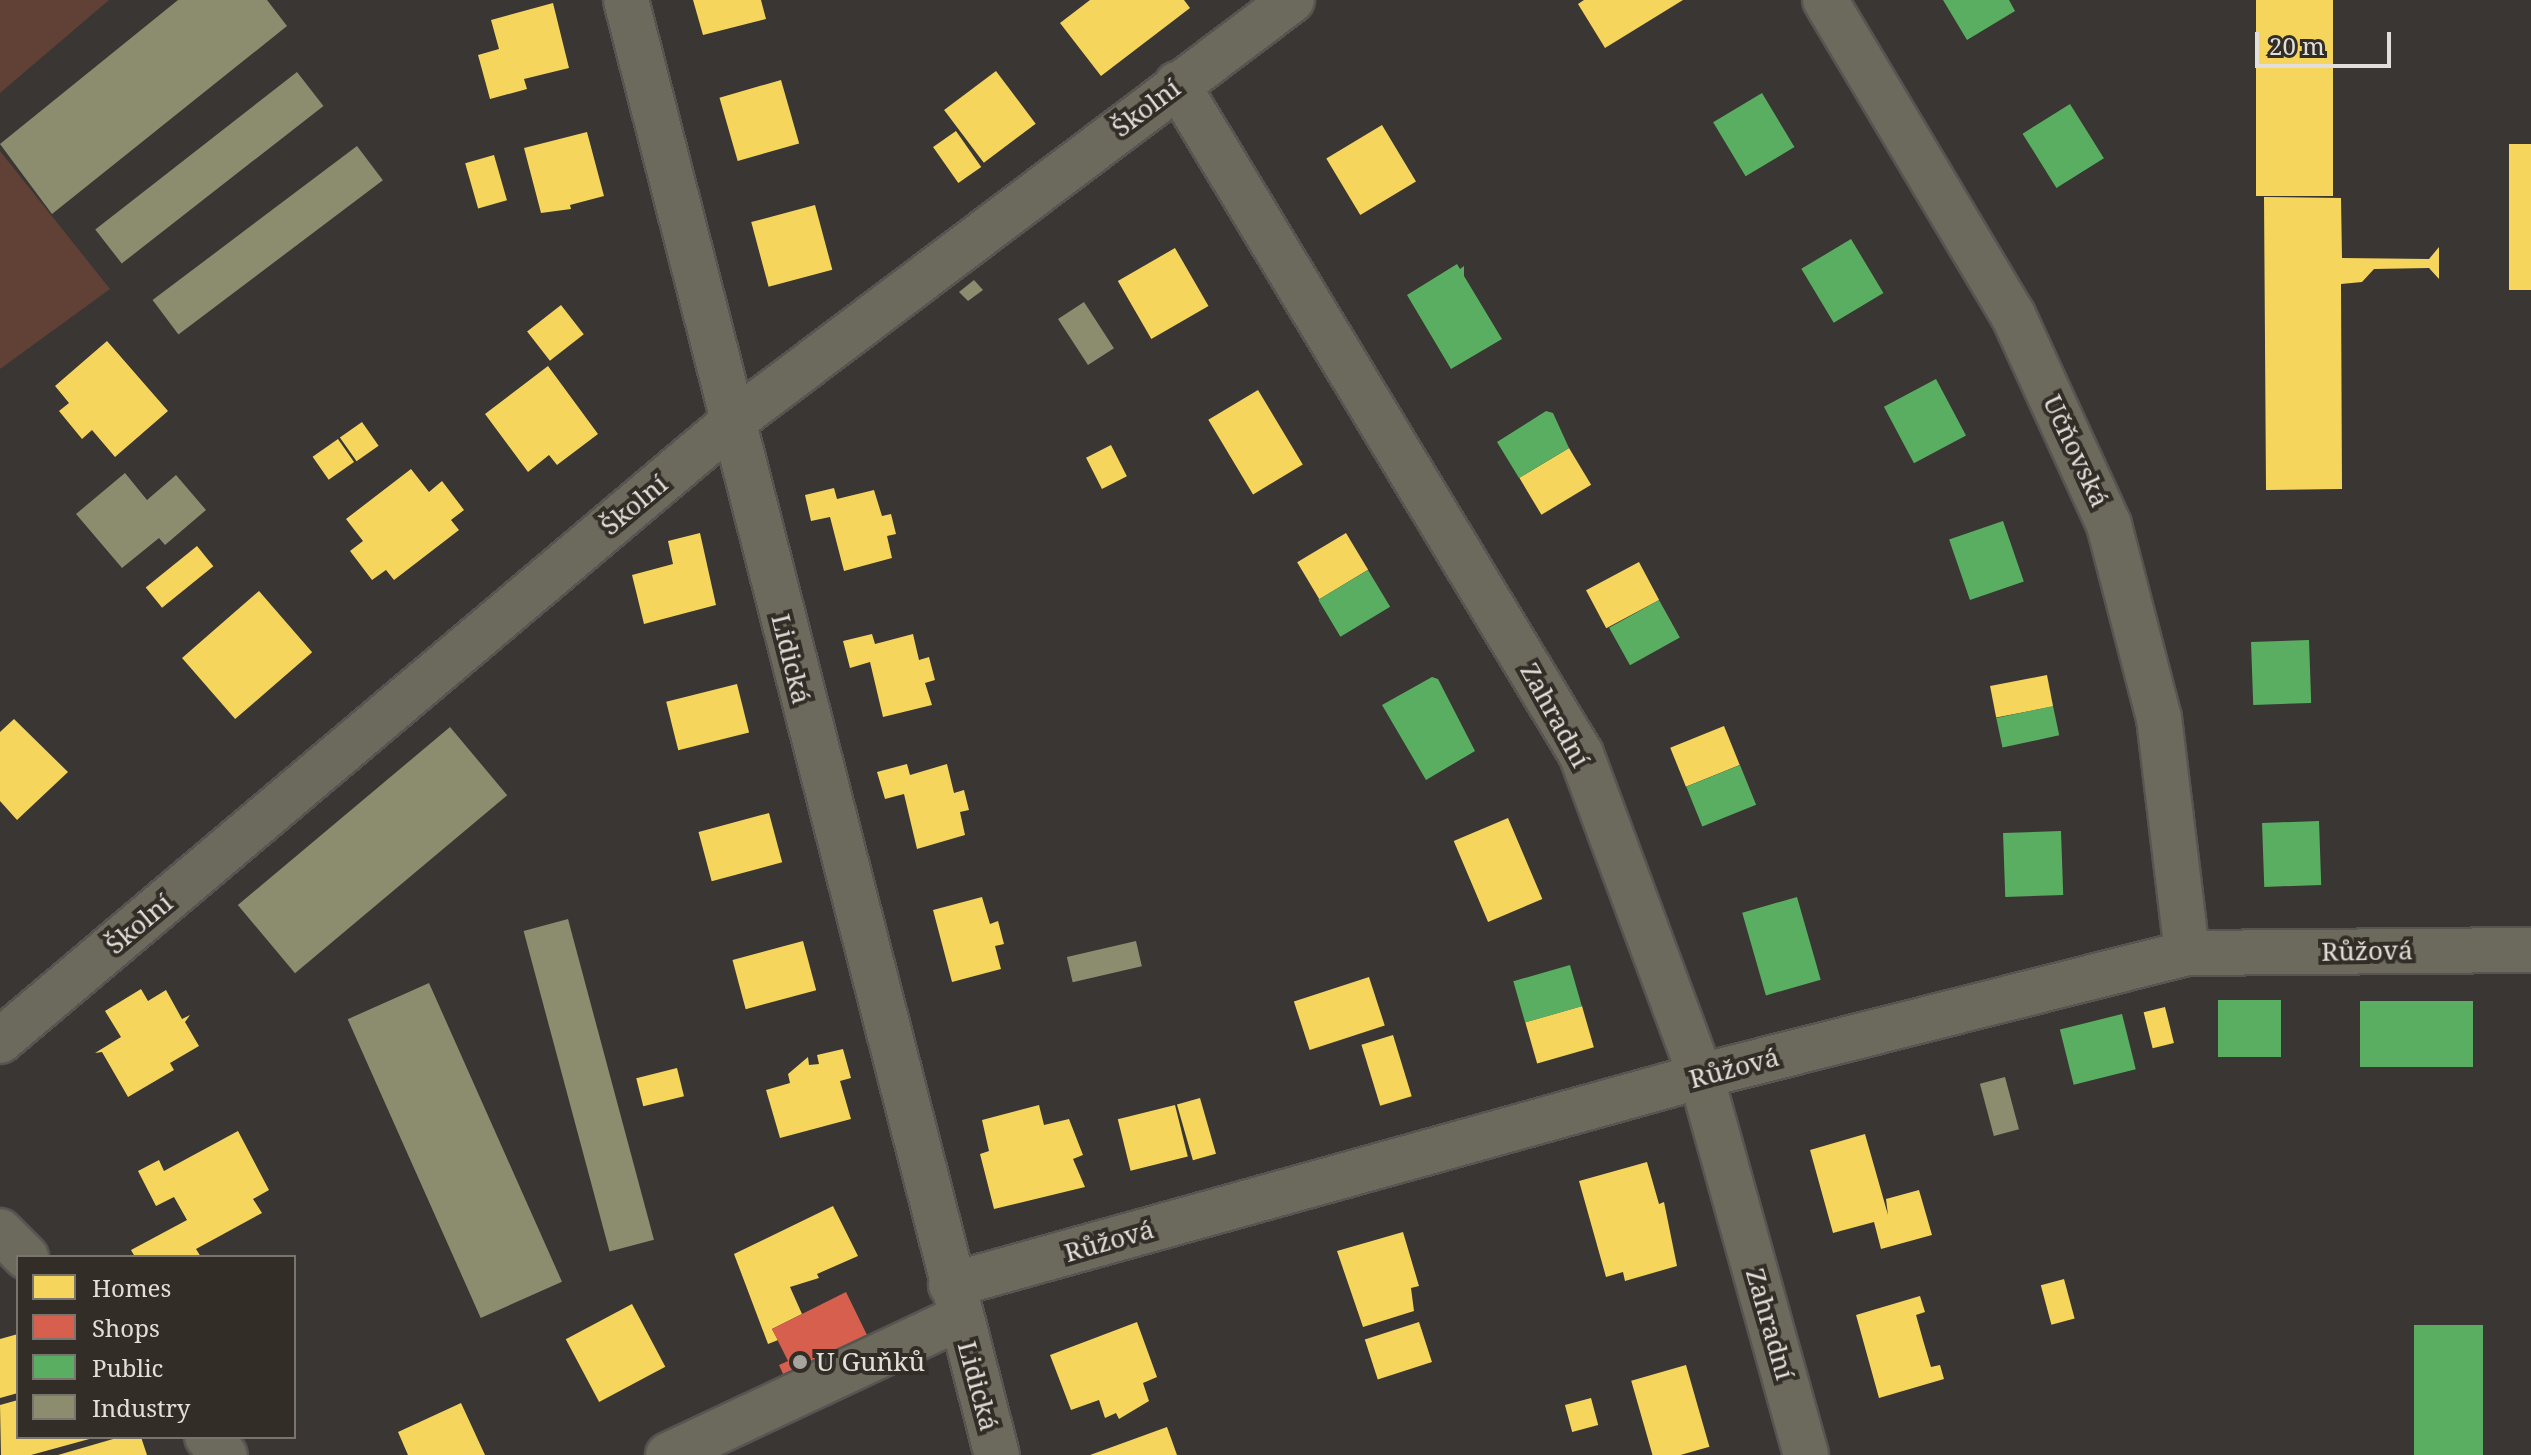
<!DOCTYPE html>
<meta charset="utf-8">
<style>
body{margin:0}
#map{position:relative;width:2531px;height:1455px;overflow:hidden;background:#393633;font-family:"Noto Serif",serif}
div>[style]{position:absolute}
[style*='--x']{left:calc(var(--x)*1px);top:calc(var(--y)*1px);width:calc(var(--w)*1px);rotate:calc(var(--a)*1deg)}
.green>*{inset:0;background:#614136}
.homes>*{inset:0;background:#f6d55c;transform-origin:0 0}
.shops>*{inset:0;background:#d6604d}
.public>*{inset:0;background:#5aae61;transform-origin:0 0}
.industry>*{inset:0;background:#8c8c6e;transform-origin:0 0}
.roads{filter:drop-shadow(2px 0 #575452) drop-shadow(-2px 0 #575452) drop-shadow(0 2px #575452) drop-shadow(0 -2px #575452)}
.street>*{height:44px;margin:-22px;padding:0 22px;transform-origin:22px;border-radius:22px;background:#6c6a5c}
.dots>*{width:22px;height:22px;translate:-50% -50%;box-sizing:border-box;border:4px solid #322d26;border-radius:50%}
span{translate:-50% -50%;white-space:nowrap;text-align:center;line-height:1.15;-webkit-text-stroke:8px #322d26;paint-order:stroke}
.street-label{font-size:26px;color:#e2dfda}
.poi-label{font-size:26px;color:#e2dfda}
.left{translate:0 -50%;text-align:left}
.legend{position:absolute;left:16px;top:1255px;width:280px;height:184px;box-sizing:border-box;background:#322d26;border:2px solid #78746e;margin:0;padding:10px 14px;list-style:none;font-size:24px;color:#e2dfda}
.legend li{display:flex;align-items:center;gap:16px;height:40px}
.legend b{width:40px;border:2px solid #78746e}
.scale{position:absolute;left:2255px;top:32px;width:136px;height:36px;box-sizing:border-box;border:4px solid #e2dfda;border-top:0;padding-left:10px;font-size:24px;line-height:28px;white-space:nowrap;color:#e2dfda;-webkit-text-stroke:6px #322d26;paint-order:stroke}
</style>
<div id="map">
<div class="green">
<i style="clip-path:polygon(0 0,109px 0,0 93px)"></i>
<i style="clip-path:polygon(0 151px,110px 289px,0 369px)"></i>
</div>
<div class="homes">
<i style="clip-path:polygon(693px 0,761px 0,766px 19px,703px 35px)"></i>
<i style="clip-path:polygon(1090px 0,1184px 0,1190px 8px,1101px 76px,1060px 23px)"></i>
<i style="clip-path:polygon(1584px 0,1683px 0,1605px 48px,1578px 4px)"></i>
<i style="left:2256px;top:0;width:77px;height:196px"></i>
<i style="clip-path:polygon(553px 3px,569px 68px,524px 79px,527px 89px,490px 99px,478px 55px,499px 49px,491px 20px)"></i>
<i style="left:996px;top:71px;width:66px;height:65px;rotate:53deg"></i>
<i style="left:781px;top:80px;width:66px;height:64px;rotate:74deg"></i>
<i style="left:1382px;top:125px;width:66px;height:65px;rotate:59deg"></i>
<i style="left:956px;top:131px;width:44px;height:28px;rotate:55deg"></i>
<i style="clip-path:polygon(587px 132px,604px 196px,570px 205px,571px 209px,541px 213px,524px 148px)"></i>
<i style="left:2509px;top:144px;width:22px;height:146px"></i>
<i style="left:494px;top:155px;width:47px;height:30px;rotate:74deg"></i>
<i style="clip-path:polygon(2264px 197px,2341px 198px,2342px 258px,2429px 259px,2439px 247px,2439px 279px,2429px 268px,2374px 269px,2362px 282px,2341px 284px,2342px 489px,2266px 490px)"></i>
<i style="left:815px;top:205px;width:67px;height:66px;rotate:75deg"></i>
<i style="left:1175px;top:248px;width:67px;height:66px;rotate:60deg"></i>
<i style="left:561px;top:305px;width:37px;height:43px;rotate:52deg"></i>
<i style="clip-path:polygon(107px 341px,168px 411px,115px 457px,92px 430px,82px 439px,59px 411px,69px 403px,55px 386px)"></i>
<i style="clip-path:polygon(548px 366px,598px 434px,557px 465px,549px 455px,528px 472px,485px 414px)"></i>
<i style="left:1258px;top:390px;width:87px;height:58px;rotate:59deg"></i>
<i style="left:362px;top:422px;width:29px;height:27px;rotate:55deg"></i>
<i style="left:338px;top:439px;width:28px;height:31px;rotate:55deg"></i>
<i style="left:1111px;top:445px;width:35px;height:28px;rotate:63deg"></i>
<i style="left:1569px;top:448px;width:43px;height:58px;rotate:59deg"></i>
<i style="clip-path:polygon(411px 469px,429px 492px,442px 481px,464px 510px,451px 520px,459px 530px,394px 580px,386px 570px,372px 580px,350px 551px,363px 541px,346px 519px)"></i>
<i style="clip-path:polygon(834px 488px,837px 499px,874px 490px,882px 516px,891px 514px,896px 534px,887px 536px,892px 558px,844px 571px,830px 517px,811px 521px,805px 495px)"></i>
<i style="clip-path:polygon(700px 533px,716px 605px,644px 624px,632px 575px,673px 564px,668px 541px)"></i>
<i style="left:1346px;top:533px;width:43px;height:57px;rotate:59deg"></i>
<i style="left:197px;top:546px;width:26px;height:66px;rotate:51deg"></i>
<i style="left:1639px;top:562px;width:43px;height:60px;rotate:62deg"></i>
<i style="left:259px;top:591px;width:81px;height:102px;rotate:49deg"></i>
<i style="clip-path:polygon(872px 634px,875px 644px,913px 634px,919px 660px,929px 657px,935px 680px,925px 683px,932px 705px,883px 717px,870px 662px,850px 668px,843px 641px)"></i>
<i style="left:2047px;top:675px;width:32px;height:58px;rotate:79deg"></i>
<i style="left:737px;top:684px;width:50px;height:73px;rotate:76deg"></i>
<i style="clip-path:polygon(14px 719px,68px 772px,17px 820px,0 801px,0 732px)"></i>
<i style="left:1724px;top:726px;width:42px;height:58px;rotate:68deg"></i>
<i style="clip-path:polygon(907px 764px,910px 775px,947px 764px,954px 793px,964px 790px,969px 810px,960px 812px,965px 835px,917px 849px,904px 794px,885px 799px,877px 772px)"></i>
<i style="left:769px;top:813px;width:51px;height:73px;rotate:75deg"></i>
<i style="left:1508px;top:818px;width:88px;height:59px;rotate:67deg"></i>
<i style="clip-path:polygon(982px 897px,990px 924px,998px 921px,1004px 944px,995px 946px,1001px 969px,952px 982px,933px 910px)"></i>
<i style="left:803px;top:941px;width:51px;height:73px;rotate:75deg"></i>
<i style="left:1369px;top:977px;width:51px;height:79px;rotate:72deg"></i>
<i style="clip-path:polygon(141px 989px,148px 1001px,166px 990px,182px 1019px,190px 1015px,185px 1022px,199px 1046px,170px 1063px,174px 1070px,128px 1097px,102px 1052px,95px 1053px,121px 1037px,105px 1011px)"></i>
<i style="left:1582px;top:1006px;width:43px;height:59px;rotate:74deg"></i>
<i style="left:2165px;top:1007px;width:37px;height:22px;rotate:76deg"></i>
<i style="left:1393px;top:1035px;width:64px;height:33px;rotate:73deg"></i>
<i style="clip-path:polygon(843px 1049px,851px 1078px,840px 1081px,851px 1119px,780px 1138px,766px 1090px,790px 1083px,788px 1074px,808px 1057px,809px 1065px,819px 1064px,817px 1055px)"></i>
<i style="left:677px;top:1068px;width:29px;height:42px;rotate:76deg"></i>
<i style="left:1200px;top:1098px;width:58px;height:24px;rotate:74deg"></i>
<i style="clip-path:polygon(1039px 1105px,1044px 1125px,1069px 1119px,1083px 1155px,1073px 1159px,1085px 1187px,994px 1209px,980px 1154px,989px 1151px,982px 1120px)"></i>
<i style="left:1175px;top:1105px;width:53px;height:59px;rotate:76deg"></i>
<i style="clip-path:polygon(238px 1131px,269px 1190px,253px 1199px,262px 1213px,196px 1249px,201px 1257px,135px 1257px,131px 1250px,187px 1220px,174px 1197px,156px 1206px,138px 1171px,159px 1160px,164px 1171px)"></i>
<i style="clip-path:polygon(1865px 1134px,1888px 1215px,1886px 1199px,1919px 1190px,1932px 1235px,1881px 1249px,1874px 1222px,1833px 1233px,1810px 1150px)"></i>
<i style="clip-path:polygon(1647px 1162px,1659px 1204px,1664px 1202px,1677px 1266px,1625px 1281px,1623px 1272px,1606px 1277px,1579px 1181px)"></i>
<i style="clip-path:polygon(833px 1206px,858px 1256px,817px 1274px,819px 1278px,790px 1287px,802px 1314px,772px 1329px,778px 1340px,768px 1344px,734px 1254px)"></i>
<i style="clip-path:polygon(1403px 1232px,1419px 1286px,1411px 1288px,1414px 1311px,1363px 1327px,1337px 1251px)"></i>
<i style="left:2064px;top:1279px;width:41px;height:24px;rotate:75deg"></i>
<i style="clip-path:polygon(1920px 1296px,1925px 1312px,1916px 1315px,1923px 1340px,1931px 1367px,1940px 1365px,1944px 1379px,1879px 1398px,1856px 1315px)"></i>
<i style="left:632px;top:1304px;width:71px;height:75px;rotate:62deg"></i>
<i style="clip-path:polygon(1137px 1322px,1157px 1377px,1143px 1383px,1149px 1401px,1119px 1419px,1116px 1413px,1105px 1418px,1099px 1400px,1071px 1410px,1050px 1355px)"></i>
<i style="left:1419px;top:1322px;width:42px;height:57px;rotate:72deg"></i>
<i style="clip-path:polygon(18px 1334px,18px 1393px,0 1398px,0 1339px)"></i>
<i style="left:1686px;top:1365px;width:85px;height:57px;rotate:74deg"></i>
<i style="left:1591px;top:1398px;width:28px;height:27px;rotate:75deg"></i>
<i style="clip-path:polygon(18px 1400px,18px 1437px,93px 1438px,31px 1455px,1px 1455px,0 1405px)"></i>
<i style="clip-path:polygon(461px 1403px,485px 1455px,408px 1455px,398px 1432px)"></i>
<i style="clip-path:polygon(1167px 1427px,1177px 1455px,1090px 1455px)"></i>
<i style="clip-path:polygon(120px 1437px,141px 1437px,147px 1455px,58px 1455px)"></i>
</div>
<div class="shops">
<i style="clip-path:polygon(846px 1292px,867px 1335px,784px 1376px,779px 1365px,788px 1361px,772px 1329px)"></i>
</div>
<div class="public">
<i style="clip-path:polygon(1943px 0,2009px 0,2015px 11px,1967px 40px)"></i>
<i style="left:1762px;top:93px;width:63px;height:57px;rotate:59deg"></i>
<i style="left:2070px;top:104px;width:64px;height:56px;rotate:58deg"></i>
<i style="left:1851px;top:239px;width:63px;height:58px;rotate:59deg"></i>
<i style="clip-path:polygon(1457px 264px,1460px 269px,1464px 266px,1464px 276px,1502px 339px,1451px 369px,1407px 295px)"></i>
<i style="left:1936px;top:379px;width:64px;height:59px;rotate:62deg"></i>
<i style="clip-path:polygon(1546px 411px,1553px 413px,1569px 448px,1519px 478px,1497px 442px)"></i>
<i style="left:2003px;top:521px;width:64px;height:57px;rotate:71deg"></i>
<i style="left:1368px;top:570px;width:43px;height:58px;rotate:59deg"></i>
<i style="left:1659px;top:600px;width:43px;height:57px;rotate:61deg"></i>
<i style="left:2309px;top:640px;width:63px;height:58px;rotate:88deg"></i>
<i style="clip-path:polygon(1432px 677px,1438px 679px,1475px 751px,1426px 780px,1382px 705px)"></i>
<i style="left:2053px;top:706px;width:30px;height:58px;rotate:78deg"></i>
<i style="left:1740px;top:765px;width:43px;height:58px;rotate:68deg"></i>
<i style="left:2319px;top:821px;width:64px;height:57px;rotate:88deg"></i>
<i style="left:2061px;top:831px;width:64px;height:58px;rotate:88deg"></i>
<i style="left:1797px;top:897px;width:86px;height:57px;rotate:74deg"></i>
<i style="left:1570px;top:965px;width:43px;height:59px;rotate:74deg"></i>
<i style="left:2218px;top:1000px;width:63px;height:57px"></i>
<i style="left:2360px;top:1001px;width:113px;height:66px"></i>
<i style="left:2122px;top:1014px;width:57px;height:64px;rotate:76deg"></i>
<i style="left:2414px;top:1325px;width:69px;height:130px"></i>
</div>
<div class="industry">
<i style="clip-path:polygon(178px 0,267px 0,287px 26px,52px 214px,0 144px)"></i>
<i style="left:297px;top:72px;width:43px;height:256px;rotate:52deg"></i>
<i style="left:357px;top:146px;width:43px;height:256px;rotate:53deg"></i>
<i style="clip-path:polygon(974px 280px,983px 290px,968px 301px,959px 292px)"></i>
<i style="left:1084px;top:302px;width:55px;height:31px;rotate:57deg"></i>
<i style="clip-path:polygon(125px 473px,147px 500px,176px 475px,206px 510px,165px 545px,159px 538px,122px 568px,76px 514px)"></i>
<i style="left:450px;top:727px;width:89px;height:277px;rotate:50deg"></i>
<i style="left:568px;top:919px;width:332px;height:46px;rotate:75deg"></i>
<i style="left:1136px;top:941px;width:26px;height:71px;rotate:77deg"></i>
<i style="left:429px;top:983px;width:327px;height:89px;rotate:66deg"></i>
<i style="left:2005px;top:1077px;width:54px;height:26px;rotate:75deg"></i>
</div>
<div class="roads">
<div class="street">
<i style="--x:626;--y:0;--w:1502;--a:75.7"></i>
<i style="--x:1825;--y:0;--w:367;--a:59.2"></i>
<i style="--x:2013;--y:315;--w:231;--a:65.4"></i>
<i style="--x:2109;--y:525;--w:199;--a:75.5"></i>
<i style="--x:2159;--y:718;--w:237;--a:83.2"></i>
<i style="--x:1177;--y:84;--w:782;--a:58.91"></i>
<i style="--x:1581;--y:754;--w:344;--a:69.6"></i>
<i style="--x:1701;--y:1076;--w:393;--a:74.5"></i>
<i style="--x:0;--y:1041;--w:956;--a:-40.2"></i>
<i style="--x:730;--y:424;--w:704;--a:-37.03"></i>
<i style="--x:0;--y:1231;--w:37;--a:45"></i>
<i style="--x:951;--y:1285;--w:779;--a:-15.57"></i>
<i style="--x:1701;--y:1076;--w:501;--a:-14.2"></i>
<i style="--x:2187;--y:953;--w:344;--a:-0.5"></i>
<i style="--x:207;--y:1437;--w:25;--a:45"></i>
<i style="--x:668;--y:1455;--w:322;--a:-25.2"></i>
</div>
</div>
<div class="dots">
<i style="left:800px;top:1362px;background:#a7a4a0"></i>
</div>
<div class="street-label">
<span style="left:1146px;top:108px;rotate:-37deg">Školní</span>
<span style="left:2076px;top:451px;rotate:65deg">Učňovská</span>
<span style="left:634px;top:505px;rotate:-40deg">Školní</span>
<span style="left:791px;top:659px;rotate:76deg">Lidická</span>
<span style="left:1555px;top:715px;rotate:61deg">Zahradní</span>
<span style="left:139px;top:924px;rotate:-40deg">Školní</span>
<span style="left:2367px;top:951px;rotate:-1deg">Růžová</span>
<span style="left:1734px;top:1068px;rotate:-15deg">Růžová</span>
<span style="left:1109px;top:1241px;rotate:-16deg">Růžová</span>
<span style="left:1770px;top:1324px;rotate:74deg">Zahradní</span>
<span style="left:978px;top:1386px;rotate:75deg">Lidická</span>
</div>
<div class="poi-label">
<span class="left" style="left:816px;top:1362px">U Guňků</span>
</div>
<ul class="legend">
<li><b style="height:22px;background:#f6d55c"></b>Homes</li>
<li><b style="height:22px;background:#d6604d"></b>Shops</li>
<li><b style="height:22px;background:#5aae61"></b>Public</li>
<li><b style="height:22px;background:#8c8c6e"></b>Industry</li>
</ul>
<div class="scale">20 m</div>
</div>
